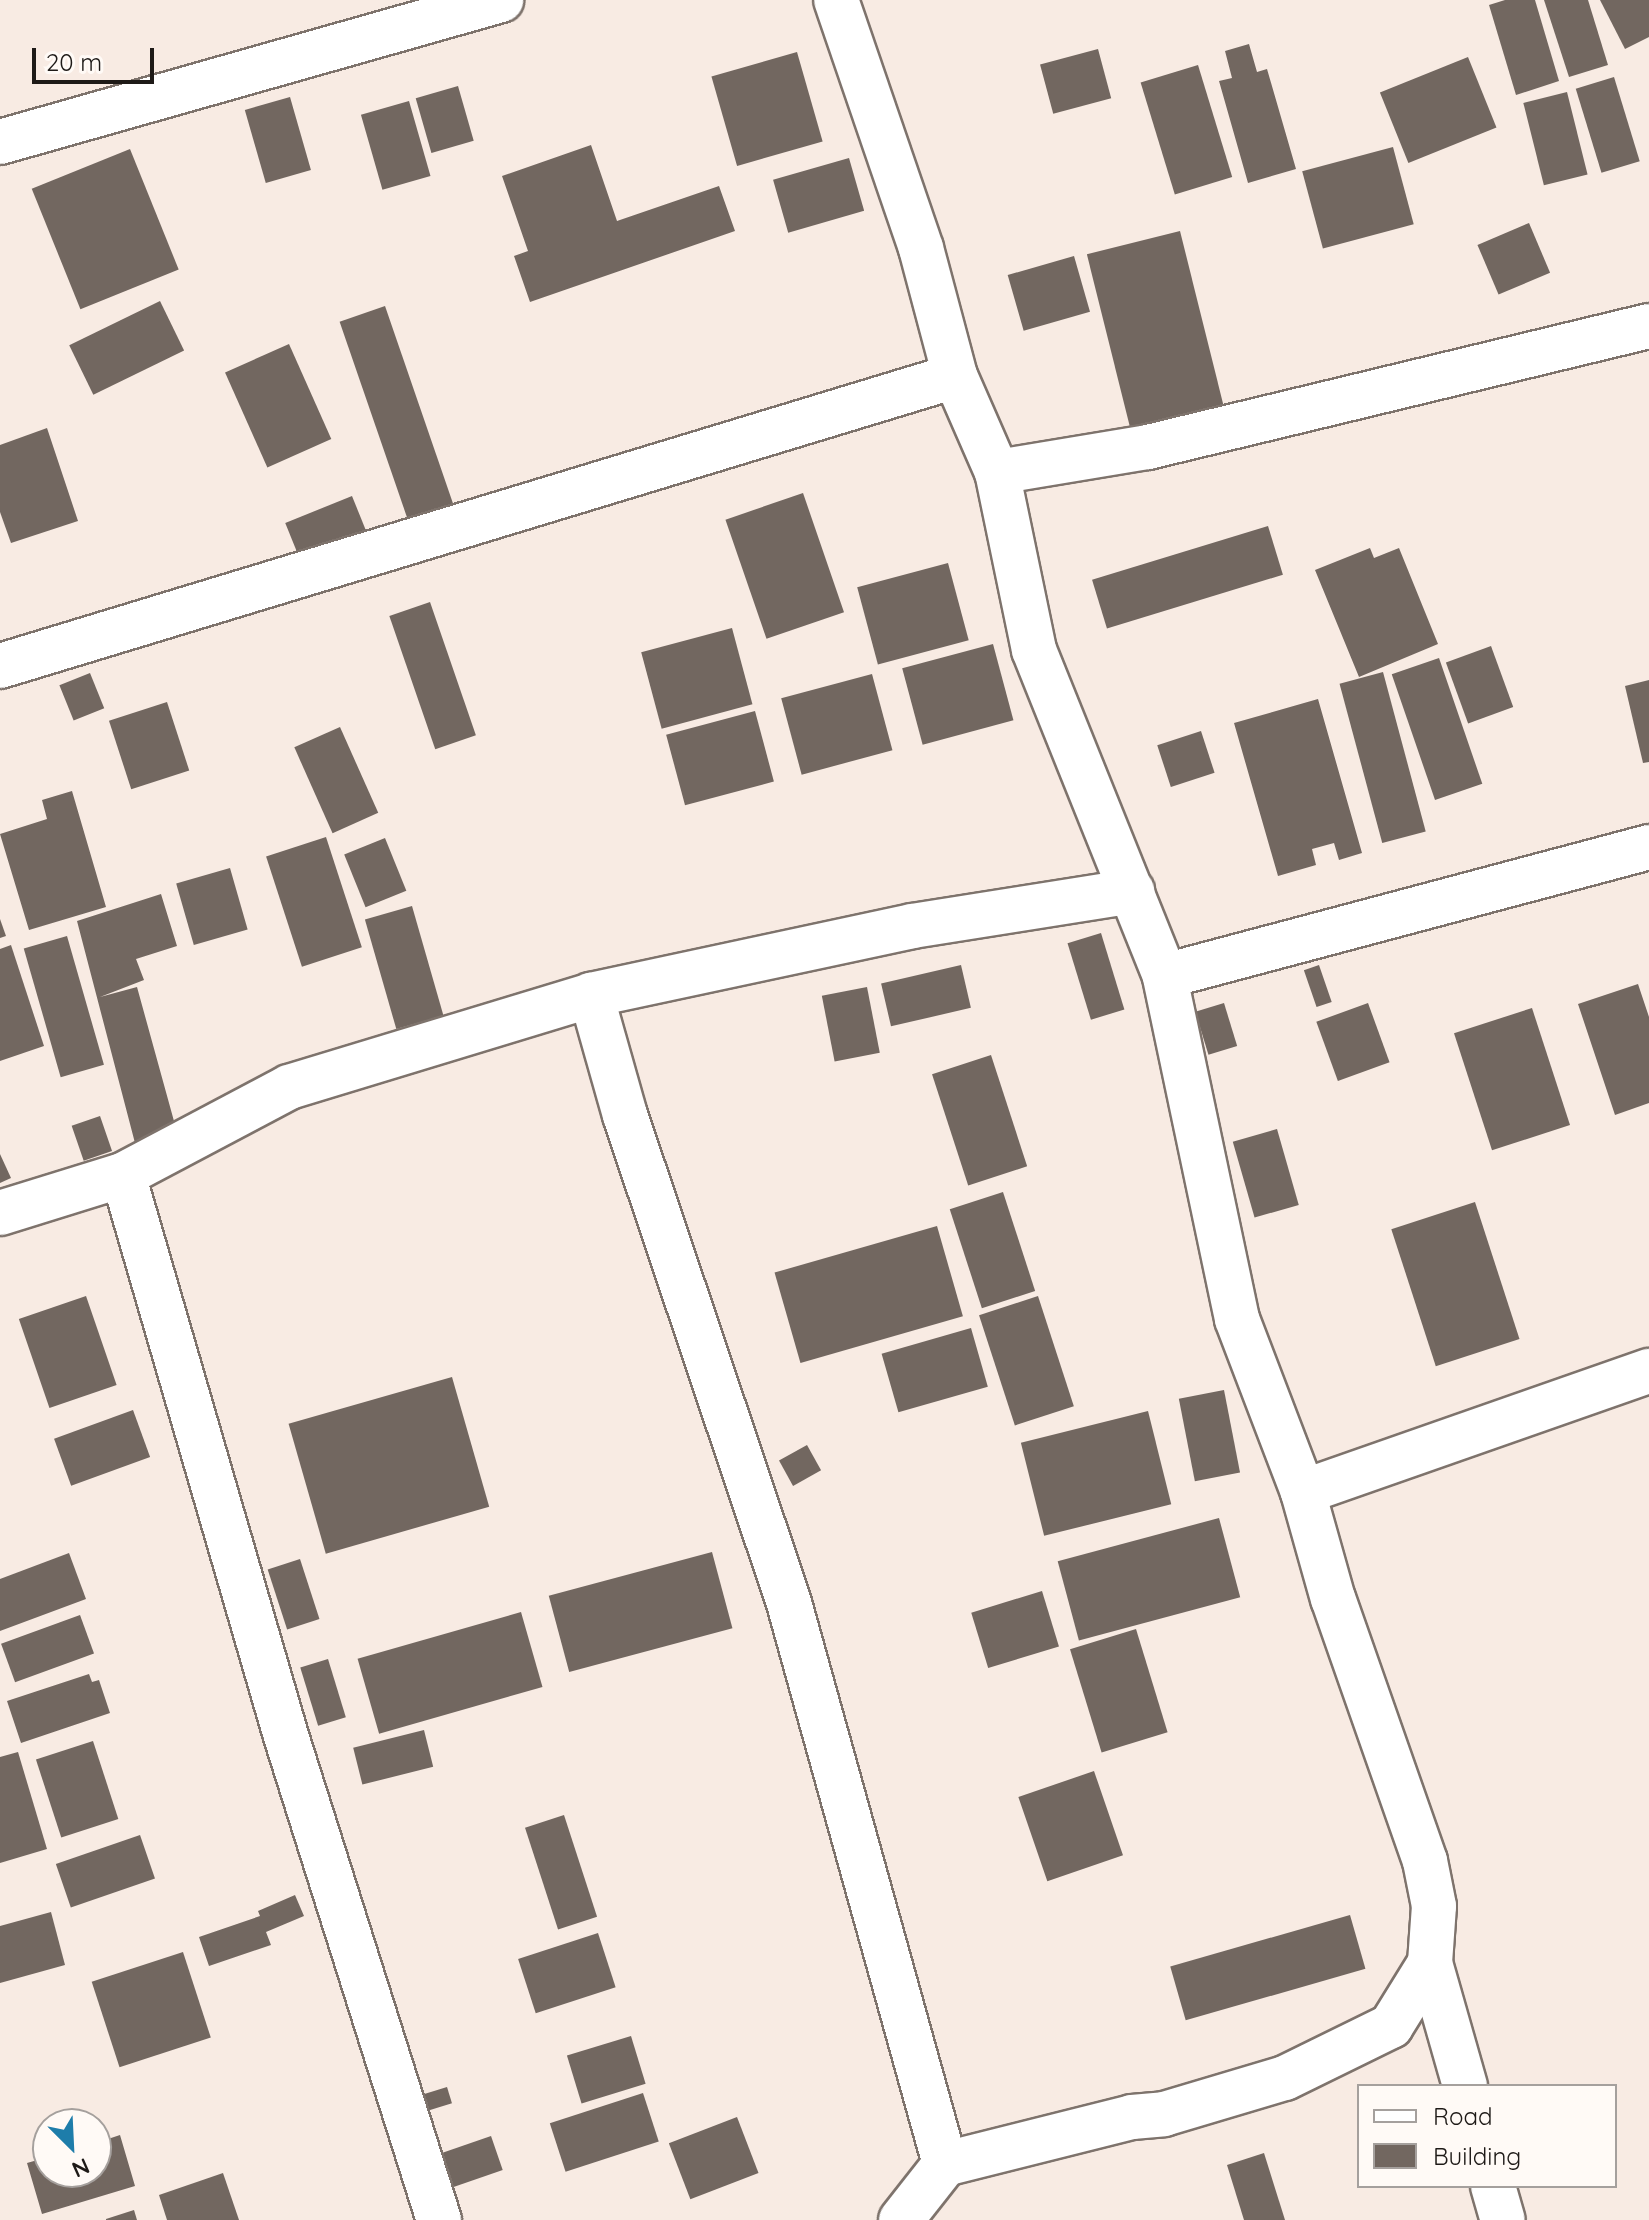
<!DOCTYPE html>
<style>
body{margin:0}
#map{position:relative;width:1649px;height:2220px;overflow:hidden;background:#f8ebe3;font-family:Quicksand,sans-serif}
div>[style]{position:absolute}
[style*='--x']{left:calc(var(--x)*1px);top:calc(var(--y)*1px);width:calc(var(--w)*1px);rotate:calc(var(--a)*1deg)}
.building>*{inset:0;background:#726760;transform-origin:0 0}
.roads{filter:drop-shadow(2px 0 #7e736c) drop-shadow(-2px 0 #7e736c) drop-shadow(0 2px #7e736c) drop-shadow(0 -2px #7e736c)}
.minor>*{height:44px;margin:-22px;padding:0 22px;transform-origin:22px;border-radius:22px;background:#fff}
span{translate:-50% -50%;white-space:nowrap;text-align:center;line-height:1.15;-webkit-text-stroke:8px #fffaf6;paint-order:stroke}
.legend{position:absolute;left:1357px;top:2084px;width:260px;height:104px;box-sizing:border-box;background:#fffaf6;border:2px solid #a5a09d;margin:0;padding:10px 14px;list-style:none;font-size:24px;color:#1e1a17}
.legend li{display:flex;align-items:center;gap:16px;height:40px}
.legend b{width:40px;border:2px solid #a5a09d}
.north{position:absolute;left:32px;top:2108px;width:80px;height:80px;box-sizing:border-box;background:#fffaf6;border:2px solid #a5a09d;border-radius:50%;rotate:156deg;font-size:22px;font-weight:700;line-height:32px;text-align:center;color:#1e1a17}
.north::after{content:'';display:block;margin:auto;width:28px;height:36px;background:#1e7daa;clip-path:polygon(50% 0,100% 100%,50% 72%,0 100%)}
.scale{position:absolute;left:32px;top:48px;width:122px;height:36px;box-sizing:border-box;border:4px solid #1e1a17;border-top:0;padding-left:10px;font-size:24px;line-height:28px;white-space:nowrap;color:#1e1a17;-webkit-text-stroke:6px #fffaf6;paint-order:stroke}
</style>
<div id="map">
<div class="building">
<i style="clip-path:polygon(1505px 0,1535px 0,1559px 81px,1516px 95px,1489px 5px)"></i>
<i style="clip-path:polygon(1544px 0,1588px 0,1608px 65px,1569px 77px)"></i>
<i style="clip-path:polygon(1600px 0,1649px 0,1649px 37px,1625px 49px)"></i>
<i style="clip-path:polygon(1249px 44px,1257px 72px,1267px 69px,1296px 169px,1248px 183px,1219px 81px,1232px 78px,1225px 51px)"></i>
<i style="left:1098px;top:49px;width:51px;height:60px;rotate:75deg"></i>
<i style="left:797px;top:52px;width:93px;height:89px;rotate:74deg"></i>
<i style="left:1468px;top:57px;width:76px;height:95px;rotate:68deg"></i>
<i style="left:1198px;top:65px;width:117px;height:60px;rotate:73deg"></i>
<i style="left:1614px;top:77px;width:88px;height:40px;rotate:73deg"></i>
<i style="left:458px;top:86px;width:57px;height:44px;rotate:74deg"></i>
<i style="left:1567px;top:92px;width:85px;height:45px;rotate:76deg"></i>
<i style="left:290px;top:97px;width:76px;height:47px;rotate:74deg"></i>
<i style="left:409px;top:101px;width:78px;height:50px;rotate:74deg"></i>
<i style="clip-path:polygon(591px 145px,617px 221px,719px 186px,735px 231px,530px 302px,514px 256px,528px 251px,502px 176px)"></i>
<i style="left:1393px;top:147px;width:80px;height:94px;rotate:75deg"></i>
<i style="left:130px;top:149px;width:130px;height:106px;rotate:68deg"></i>
<i style="left:849px;top:158px;width:55px;height:79px;rotate:74deg"></i>
<i style="left:1529px;top:223px;width:54px;height:56px;rotate:67deg"></i>
<i style="left:1180px;top:231px;width:183px;height:96px;rotate:76deg"></i>
<i style="left:1074px;top:256px;width:58px;height:69px;rotate:74deg"></i>
<i style="left:160px;top:301px;width:55px;height:101px;rotate:64deg"></i>
<i style="left:385px;top:306px;width:210px;height:48px;rotate:71deg"></i>
<i style="left:289px;top:344px;width:104px;height:70px;rotate:66deg"></i>
<i style="clip-path:polygon(47px 428px,78px 521px,11px 543px,0 512px,0 445px)"></i>
<i style="left:803px;top:493px;width:126px;height:82px;rotate:71deg"></i>
<i style="left:352px;top:496px;width:41px;height:72px;rotate:68deg"></i>
<i style="left:1268px;top:526px;width:51px;height:184px;rotate:73deg"></i>
<i style="clip-path:polygon(1370px 548px,1374px 558px,1399px 548px,1438px 644px,1359px 677px,1315px 570px)"></i>
<i style="left:948px;top:563px;width:80px;height:94px;rotate:75deg"></i>
<i style="left:430px;top:602px;width:141px;height:43px;rotate:71deg"></i>
<i style="left:732px;top:628px;width:79px;height:94px;rotate:75deg"></i>
<i style="left:993px;top:644px;width:79px;height:94px;rotate:75deg"></i>
<i style="left:1491px;top:646px;width:65px;height:48px;rotate:70deg"></i>
<i style="left:1439px;top:658px;width:133px;height:50px;rotate:71deg"></i>
<i style="left:1383px;top:672px;width:165px;height:45px;rotate:75deg"></i>
<i style="left:90px;top:673px;width:38px;height:33px;rotate:68deg"></i>
<i style="left:872px;top:674px;width:79px;height:94px;rotate:75deg"></i>
<i style="clip-path:polygon(1649px 680px,1649px 762px,1643px 763px,1625px 686px)"></i>
<i style="clip-path:polygon(1318px 699px,1362px 853px,1339px 860px,1334px 843px,1312px 849px,1316px 865px,1278px 876px,1234px 723px)"></i>
<i style="left:167px;top:702px;width:72px;height:61px;rotate:72deg"></i>
<i style="left:755px;top:711px;width:73px;height:92px;rotate:75deg"></i>
<i style="left:340px;top:727px;width:94px;height:50px;rotate:66deg"></i>
<i style="left:1201px;top:731px;width:44px;height:46px;rotate:72deg"></i>
<i style="clip-path:polygon(72px 791px,106px 907px,29px 930px,0 834px,47px 819px,42px 800px)"></i>
<i style="left:326px;top:837px;width:116px;height:63px;rotate:72deg"></i>
<i style="left:385px;top:838px;width:57px;height:44px;rotate:68deg"></i>
<i style="left:230px;top:868px;width:64px;height:56px;rotate:74deg"></i>
<i style="clip-path:polygon(161px 894px,177px 946px,136px 959px,144px 980px,100px 997px,137px 987px,177px 1132px,135px 1143px,77px 921px)"></i>
<i style="left:412px;top:906px;width:114px;height:49px;rotate:74deg"></i>
<i style="clip-path:polygon(0 919px,6px 936px,0 938px)"></i>
<i style="left:1101px;top:933px;width:80px;height:35px;rotate:73deg"></i>
<i style="left:67px;top:936px;width:134px;height:45px;rotate:74deg"></i>
<i style="clip-path:polygon(11px 945px,44px 1046px,0 1061px,0 949px)"></i>
<i style="left:961px;top:965px;width:44px;height:82px;rotate:77deg"></i>
<i style="left:1319px;top:965px;width:39px;height:16px;rotate:71deg"></i>
<i style="clip-path:polygon(1638px 984px,1649px 1017px,1649px 1103px,1615px 1115px,1578px 1004px)"></i>
<i style="left:867px;top:987px;width:67px;height:46px;rotate:79deg"></i>
<i style="left:1224px;top:1003px;width:45px;height:30px;rotate:73deg"></i>
<i style="left:1368px;top:1003px;width:63px;height:55px;rotate:70deg"></i>
<i style="left:1532px;top:1008px;width:123px;height:82px;rotate:72deg"></i>
<i style="left:991px;top:1055px;width:117px;height:62px;rotate:72deg"></i>
<i style="left:100px;top:1116px;width:37px;height:30px;rotate:71deg"></i>
<i style="left:1277px;top:1129px;width:79px;height:46px;rotate:74deg"></i>
<i style="clip-path:polygon(0 1154px,11px 1178px,0 1183px)"></i>
<i style="left:1003px;top:1192px;width:104px;height:56px;rotate:72deg"></i>
<i style="left:1475px;top:1202px;width:144px;height:88px;rotate:72deg"></i>
<i style="left:937px;top:1226px;width:94px;height:169px;rotate:74deg"></i>
<i style="left:86px;top:1296px;width:94px;height:71px;rotate:71deg"></i>
<i style="left:1038px;top:1296px;width:116px;height:62px;rotate:72deg"></i>
<i style="left:971px;top:1328px;width:61px;height:93px;rotate:74deg"></i>
<i style="left:452px;top:1377px;width:135px;height:170px;rotate:74deg"></i>
<i style="left:1224px;top:1390px;width:84px;height:46px;rotate:79deg"></i>
<i style="left:133px;top:1410px;width:50px;height:84px;rotate:70deg"></i>
<i style="left:1148px;top:1411px;width:96px;height:131px;rotate:76deg"></i>
<i style="left:807px;top:1445px;width:29px;height:32px;rotate:61deg"></i>
<i style="left:1219px;top:1518px;width:82px;height:167px;rotate:75deg"></i>
<i style="left:712px;top:1552px;width:79px;height:169px;rotate:75deg"></i>
<i style="clip-path:polygon(69px 1553px,86px 1599px,0 1631px,0 1579px)"></i>
<i style="left:300px;top:1559px;width:63px;height:34px;rotate:72deg"></i>
<i style="left:1042px;top:1591px;width:58px;height:74px;rotate:73deg"></i>
<i style="left:521px;top:1612px;width:78px;height:170px;rotate:74deg"></i>
<i style="left:80px;top:1615px;width:41px;height:84px;rotate:70deg"></i>
<i style="left:1136px;top:1629px;width:108px;height:69px;rotate:73deg"></i>
<i style="left:328px;top:1659px;width:61px;height:29px;rotate:73deg"></i>
<i style="clip-path:polygon(89px 1674px,92px 1682px,99px 1680px,110px 1713px,21px 1743px,7px 1701px)"></i>
<i style="left:424px;top:1730px;width:38px;height:73px;rotate:76deg"></i>
<i style="left:93px;top:1741px;width:82px;height:60px;rotate:72deg"></i>
<i style="clip-path:polygon(18px 1752px,47px 1849px,0 1863px,0 1757px)"></i>
<i style="left:1094px;top:1771px;width:89px;height:80px;rotate:71deg"></i>
<i style="left:564px;top:1815px;width:107px;height:41px;rotate:72deg"></i>
<i style="left:140px;top:1835px;width:46px;height:89px;rotate:71deg"></i>
<i style="clip-path:polygon(295px 1895px,304px 1916px,266px 1932px,271px 1945px,209px 1966px,199px 1937px,260px 1916px,258px 1911px)"></i>
<i style="clip-path:polygon(51px 1912px,65px 1965px,0 1983px,0 1926px)"></i>
<i style="left:1350px;top:1915px;width:56px;height:187px;rotate:74deg"></i>
<i style="left:598px;top:1933px;width:57px;height:84px;rotate:72deg"></i>
<i style="left:183px;top:1952px;width:90px;height:96px;rotate:72deg"></i>
<i style="left:631px;top:2036px;width:50px;height:67px;rotate:73deg"></i>
<i style="left:447px;top:2087px;width:17px;height:33px;rotate:73deg"></i>
<i style="left:643px;top:2093px;width:51px;height:98px;rotate:72deg"></i>
<i style="left:737px;top:2117px;width:60px;height:73px;rotate:69deg"></i>
<i style="clip-path:polygon(120px 2135px,135px 2186px,42px 2214px,27px 2163px,48px 2157px,48px 2172px,96px 2172px,96px 2143px)"></i>
<i style="left:491px;top:2136px;width:36px;height:65px;rotate:71deg"></i>
<i style="clip-path:polygon(1264px 2153px,1285px 2220px,1244px 2220px,1227px 2165px)"></i>
<i style="clip-path:polygon(223px 2173px,239px 2220px,167px 2220px,159px 2195px)"></i>
<i style="clip-path:polygon(134px 2210px,137px 2220px,106px 2220px,106px 2219px)"></i>
</div>
<div class="roads">
<div class="minor">
<i style="--x:0;--y:142;--w:521;--a:-15.82"></i>
<i style="--x:997;--y:472;--w:153;--a:-9.4"></i>
<i style="--x:1148;--y:447;--w:515;--a:-13.58"></i>
<i style="--x:0;--y:666;--w:998;--a:-16.89"></i>
<i style="--x:1165;--y:976;--w:501;--a:-14.92"></i>
<i style="--x:591;--y:995;--w:125;--a:74.2"></i>
<i style="--x:625;--y:1115;--w:515;--a:71.42"></i>
<i style="--x:789;--y:1603;--w:582;--a:74.46"></i>
<i style="--x:945;--y:2164;--w:193;--a:-14.1"></i>
<i style="--x:1132;--y:2117;--w:32;--a:-5"></i>
<i style="--x:1164;--y:2114;--w:126;--a:-16.6"></i>
<i style="--x:1285;--y:2078;--w:118;--a:-26.1"></i>
<i style="--x:1391;--y:2026;--w:74;--a:-58.2"></i>
<i style="--x:1430;--y:1963;--w:57;--a:-86"></i>
<i style="--x:1434;--y:1906;--w:46;--a:-101.3"></i>
<i style="--x:1425;--y:1861;--w:278;--a:-109.3"></i>
<i style="--x:1333;--y:1599;--w:111;--a:-105.7"></i>
<i style="--x:1303;--y:1492;--w:185;--a:-110.9"></i>
<i style="--x:1237;--y:1319;--w:350;--a:-101.9"></i>
<i style="--x:1165;--y:976;--w:351;--a:-111.9"></i>
<i style="--x:1034;--y:650;--w:182;--a:-101.7"></i>
<i style="--x:997;--y:472;--w:105;--a:-113.6"></i>
<i style="--x:955;--y:376;--w:132;--a:-104.9"></i>
<i style="--x:921;--y:248;--w:262;--a:-108.9"></i>
<i style="--x:123;--y:1175;--w:584;--a:73.8"></i>
<i style="--x:286;--y:1736;--w:508;--a:72.46"></i>
<i style="--x:0;--y:1213;--w:129;--a:-17.2"></i>
<i style="--x:123;--y:1175;--w:188;--a:-27.9"></i>
<i style="--x:289;--y:1087;--w:316;--a:-16.9"></i>
<i style="--x:591;--y:995;--w:328;--a:-12.1"></i>
<i style="--x:912;--y:926;--w:223;--a:-9"></i>
<i style="--x:1303;--y:1492;--w:367;--a:-19.3"></i>
<i style="--x:1430;--y:1963;--w:128;--a:74.1"></i>
<i style="--x:1493;--y:2186;--w:35;--a:74"></i>
<i style="--x:901;--y:2220;--w:71;--a:-51.8"></i>
</div>
</div>
<ul class="legend">
<li><b style="height:10px;background:#fff"></b>Road</li>
<li><b style="height:22px;background:#726760"></b>Building</li>
</ul>
<div class="north">N</div>
<div class="scale">20 m</div>
</div>
